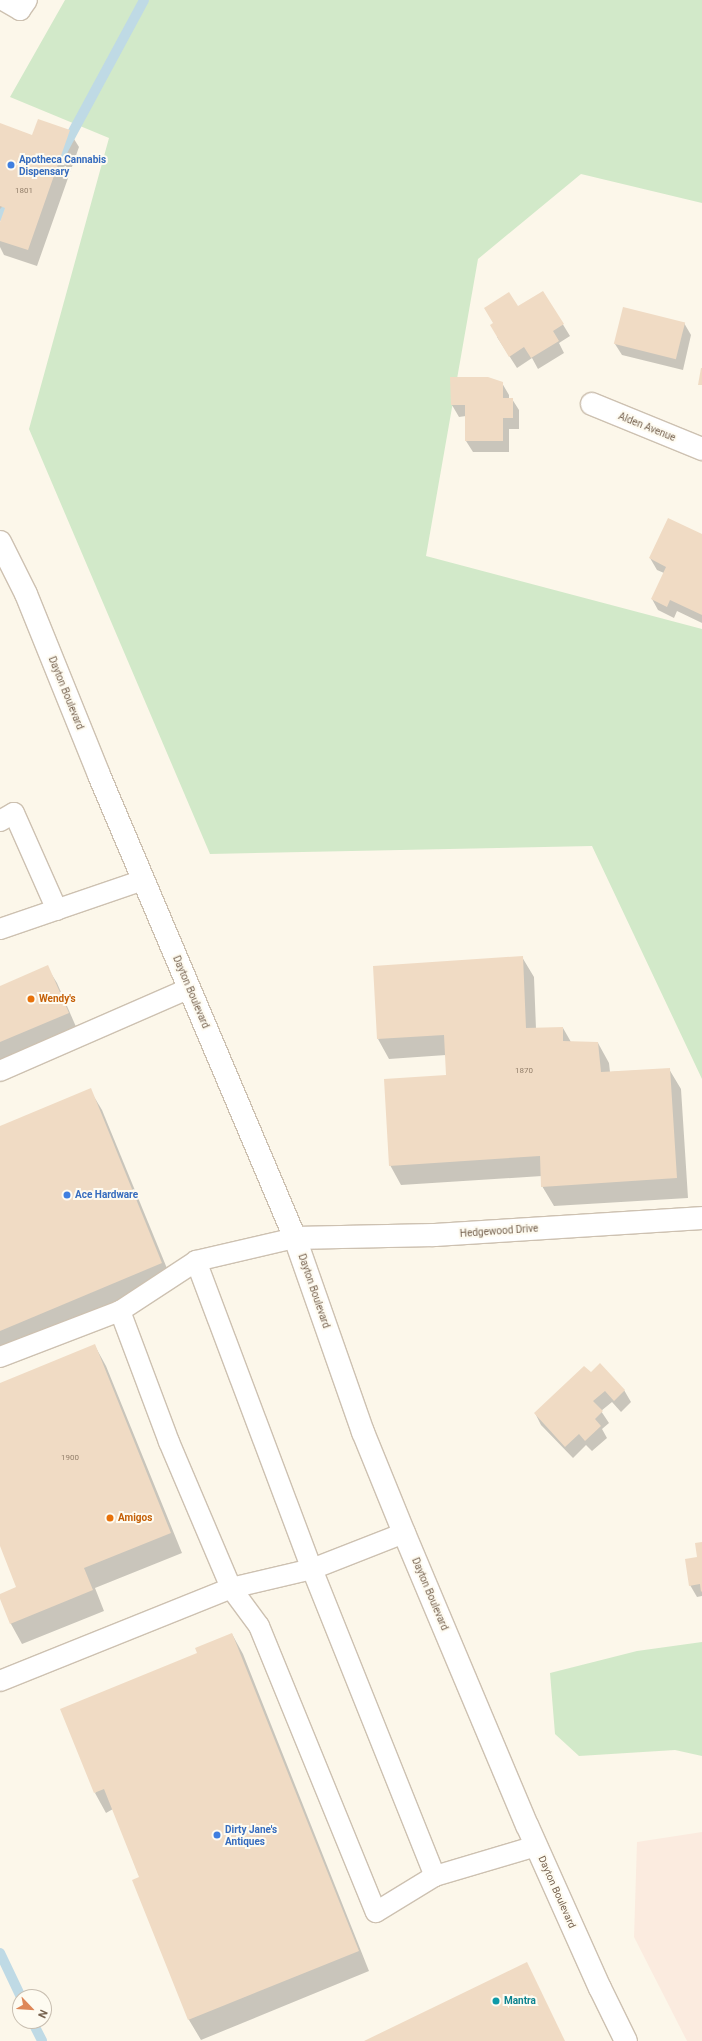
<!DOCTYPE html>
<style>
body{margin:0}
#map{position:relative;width:702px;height:2041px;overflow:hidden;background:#fcf7ea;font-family:Roboto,sans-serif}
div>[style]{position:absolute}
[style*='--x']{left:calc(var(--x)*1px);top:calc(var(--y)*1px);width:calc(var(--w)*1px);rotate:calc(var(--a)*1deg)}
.commercial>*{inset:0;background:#fbebdf}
.green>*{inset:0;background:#d2e9c9}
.shadow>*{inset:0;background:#0003}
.stream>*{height:10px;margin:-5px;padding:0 5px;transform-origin:5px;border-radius:5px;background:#bfdae5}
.building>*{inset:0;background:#f0dbc4;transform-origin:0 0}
.roads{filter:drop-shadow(1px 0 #cdc1b1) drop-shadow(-1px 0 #cdc1b1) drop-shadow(0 1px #cdc1b1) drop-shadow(0 -1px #cdc1b1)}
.service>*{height:20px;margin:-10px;padding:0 10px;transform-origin:10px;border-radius:10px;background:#fff}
.minor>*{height:22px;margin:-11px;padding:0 11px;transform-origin:11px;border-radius:11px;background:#fff}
.secondary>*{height:22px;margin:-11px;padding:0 11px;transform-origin:11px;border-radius:11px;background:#fff}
.dots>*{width:11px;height:11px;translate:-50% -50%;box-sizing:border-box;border:2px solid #fefbf1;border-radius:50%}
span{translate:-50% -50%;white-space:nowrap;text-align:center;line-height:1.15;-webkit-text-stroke:4px #fefbf1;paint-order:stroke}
.number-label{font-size:8px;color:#94806c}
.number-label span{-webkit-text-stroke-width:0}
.shop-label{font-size:10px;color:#366cbe;font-weight:700}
.left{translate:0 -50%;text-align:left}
.street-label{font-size:10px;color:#76624f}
.food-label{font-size:10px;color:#c56008;font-weight:700}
.culture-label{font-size:10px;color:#0d838f;font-weight:700}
.north{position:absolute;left:12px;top:1989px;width:40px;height:40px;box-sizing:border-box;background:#fefbf1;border:1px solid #c8beb0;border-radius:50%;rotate:115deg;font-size:11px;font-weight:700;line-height:16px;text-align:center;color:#76624f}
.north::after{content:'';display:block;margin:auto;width:14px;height:18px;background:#de8758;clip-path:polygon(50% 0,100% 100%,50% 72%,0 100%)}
</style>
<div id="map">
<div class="commercial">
<i style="clip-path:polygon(702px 1832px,702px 2041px,687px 2041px,634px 1937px,637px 1842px)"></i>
</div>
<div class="green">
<i style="clip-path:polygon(65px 0,702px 0,702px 203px,581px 174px,478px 259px,426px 556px,702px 629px,702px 1079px,592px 846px,210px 854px,29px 429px,109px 138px,10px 97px)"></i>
<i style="clip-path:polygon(702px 1642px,702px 1756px,675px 1750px,579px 1756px,555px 1734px,550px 1673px,637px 1651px)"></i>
</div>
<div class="shadow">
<i style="clip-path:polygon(0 124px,33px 136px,69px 131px,79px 147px,37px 266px,4px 255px,0 247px,0 225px,2px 219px,0 219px)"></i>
<i style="clip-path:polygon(543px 292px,570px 336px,559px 343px,564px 353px,538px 369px,532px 358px,517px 368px,497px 337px)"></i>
<i style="clip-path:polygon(684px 323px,691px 335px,683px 370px,622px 355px,615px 344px)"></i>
<i style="clip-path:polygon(502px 383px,509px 395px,509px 399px,512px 399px,519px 410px,519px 429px,509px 429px,509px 452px,473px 452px,466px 441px,466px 416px,459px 417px,452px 405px)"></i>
<i style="clip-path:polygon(702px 535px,702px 623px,677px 611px,674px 618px,658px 610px,652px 599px,664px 573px,657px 570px,650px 558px)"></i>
<i style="clip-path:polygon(522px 957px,534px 977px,536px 1029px,563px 1028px,571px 1042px,598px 1043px,609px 1063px,610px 1072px,669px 1069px,681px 1089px,688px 1198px,554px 1206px,542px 1186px,542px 1176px,401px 1185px,390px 1165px,447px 1076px,446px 1055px,389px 1059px,378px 1039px)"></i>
<i style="clip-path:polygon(47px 967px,57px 983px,77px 1029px,0 1063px,0 987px)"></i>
<i style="clip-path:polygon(90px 1090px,102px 1110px,173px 1283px,0 1355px,0 1128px)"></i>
<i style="clip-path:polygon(95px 1346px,106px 1366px,182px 1553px,95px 1588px,104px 1611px,22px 1644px,11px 1624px,0 1597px,0 1595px,18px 1587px,0 1543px,0 1384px)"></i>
<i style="clip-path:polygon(591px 1374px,624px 1390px,631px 1402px,621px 1412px,612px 1402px,601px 1411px,609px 1423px,602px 1429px,607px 1438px,592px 1451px,586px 1445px,573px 1458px,541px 1425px,535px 1413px)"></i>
<i style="clip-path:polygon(702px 1543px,702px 1596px,697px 1597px,690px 1585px)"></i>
<i style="clip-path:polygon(232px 1634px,243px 1654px,369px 1971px,201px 2040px,189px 2020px,134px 1880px,140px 1878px,113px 1809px,106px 1813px,95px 1793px,198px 1654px)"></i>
</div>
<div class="stream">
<i style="--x:54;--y:160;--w:13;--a:-48"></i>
<i style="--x:63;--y:150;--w:170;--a:-61.6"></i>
<i style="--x:0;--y:216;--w:18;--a:-45"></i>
<i style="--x:0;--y:1953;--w:49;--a:64.5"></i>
<i style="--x:32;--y:2021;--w:22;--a:63"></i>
</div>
<div class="building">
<i style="clip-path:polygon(38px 119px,70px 130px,28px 250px,0 241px,0 222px,5px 208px,0 206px,0 123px,32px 135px)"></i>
<i style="clip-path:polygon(543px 291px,564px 324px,553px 331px,559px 341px,531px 358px,524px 347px,509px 357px,490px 325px,493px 323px,484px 308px,509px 292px,518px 306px)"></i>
<i style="left:623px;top:307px;width:64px;height:38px;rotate:14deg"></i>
<i style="clip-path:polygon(701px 368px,702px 368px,702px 385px,698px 385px)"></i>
<i style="clip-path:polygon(450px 377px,488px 377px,503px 382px,503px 398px,513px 398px,513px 418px,503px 418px,503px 441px,465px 441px,465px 405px,451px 405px)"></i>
<i style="clip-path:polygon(668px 518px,702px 534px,702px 615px,670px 600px,667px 607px,651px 599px,666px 567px,649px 558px)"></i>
<i style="clip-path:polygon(523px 956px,526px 1028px,563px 1027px,563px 1041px,598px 1042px,601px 1072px,670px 1068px,677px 1178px,541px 1187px,540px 1156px,389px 1166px,384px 1079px,446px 1075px,444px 1035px,377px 1039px,373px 966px)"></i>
<i style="clip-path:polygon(48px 965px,69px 1013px,0 1042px,0 986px)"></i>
<i style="clip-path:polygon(91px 1088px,162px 1263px,0 1331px,0 1126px)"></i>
<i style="clip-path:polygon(95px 1344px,171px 1533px,84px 1568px,93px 1590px,10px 1624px,0 1599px,0 1594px,16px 1587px,0 1546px,0 1383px)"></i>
<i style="clip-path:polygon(600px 1363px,625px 1390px,614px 1401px,605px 1391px,593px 1401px,603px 1411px,595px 1419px,601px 1426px,585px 1441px,579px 1434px,565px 1447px,534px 1413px,584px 1366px,591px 1372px)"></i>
<i style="clip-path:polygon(702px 1542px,702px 1591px,701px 1592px,700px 1584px,689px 1586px,685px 1559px,697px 1557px,695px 1543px)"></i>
<i style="clip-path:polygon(232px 1633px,359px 1951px,188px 2020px,132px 1880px,139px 1877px,104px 1789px,94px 1793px,60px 1709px,197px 1653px,195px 1648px)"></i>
<i style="clip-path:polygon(527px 1962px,565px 2041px,364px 2041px)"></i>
</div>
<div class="roads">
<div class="service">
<i style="--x:3;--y:0;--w:20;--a:30"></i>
<i style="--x:20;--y:10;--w:12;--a:-55"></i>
<i style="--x:0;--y:821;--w:16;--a:-30"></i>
<i style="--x:14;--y:813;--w:106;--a:66.1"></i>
<i style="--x:0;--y:929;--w:151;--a:-18.9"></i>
<i style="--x:0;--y:1071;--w:207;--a:-23.6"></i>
<i style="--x:196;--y:1261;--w:329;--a:69.4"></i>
<i style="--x:312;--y:1569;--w:331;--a:68.2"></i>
<i style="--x:0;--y:1357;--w:129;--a:-21"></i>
<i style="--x:120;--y:1311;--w:91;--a:-33.3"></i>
<i style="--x:196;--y:1261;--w:102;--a:-13.1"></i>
<i style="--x:404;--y:1533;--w:99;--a:158.6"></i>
<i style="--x:312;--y:1569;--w:83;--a:166.8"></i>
<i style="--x:231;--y:1588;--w:47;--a:53.6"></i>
<i style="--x:259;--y:1626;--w:309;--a:67.8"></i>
<i style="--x:376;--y:1912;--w:69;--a:-31.4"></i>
<i style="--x:435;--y:1876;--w:105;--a:-16.5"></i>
<i style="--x:0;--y:1681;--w:249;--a:-21.9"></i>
<i style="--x:231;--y:1588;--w:159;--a:-113"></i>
<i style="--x:169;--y:1442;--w:140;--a:-110.5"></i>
</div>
<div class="minor">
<i style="--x:592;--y:404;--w:119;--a:22.2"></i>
<i style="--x:295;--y:1238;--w:139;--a:-1.2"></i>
<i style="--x:434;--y:1235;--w:269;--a:-3.6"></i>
</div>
<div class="secondary">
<i style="--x:0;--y:542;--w:58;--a:63.4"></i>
<i style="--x:26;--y:594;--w:195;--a:68"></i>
<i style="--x:99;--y:775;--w:503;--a:67.06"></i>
<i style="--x:295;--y:1238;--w:206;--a:70.7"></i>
<i style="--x:363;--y:1432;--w:109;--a:67.9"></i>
<i style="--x:404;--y:1533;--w:317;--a:67.2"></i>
<i style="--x:527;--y:1825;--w:179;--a:65.9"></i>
<i style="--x:600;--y:1988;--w:59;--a:63.9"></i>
</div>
</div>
<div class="dots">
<i style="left:11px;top:165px;background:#3f7fe0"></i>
<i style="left:31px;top:999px;background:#e8710a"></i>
<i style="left:67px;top:1195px;background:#3f7fe0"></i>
<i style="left:110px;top:1518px;background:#e8710a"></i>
<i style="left:217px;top:1835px;background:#3f7fe0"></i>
<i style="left:496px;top:2001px;background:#0f9aa8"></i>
</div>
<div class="number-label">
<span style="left:24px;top:191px">1801</span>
<span style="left:524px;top:1071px">1870</span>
<span style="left:70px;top:1458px">1900</span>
</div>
<div class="shop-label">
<span class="left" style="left:19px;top:165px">Apotheca Cannabis<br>Dispensary</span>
<span class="left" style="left:75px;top:1195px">Ace Hardware</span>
<span class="left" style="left:225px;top:1835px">Dirty Jane's<br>Antiques</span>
</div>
<div class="street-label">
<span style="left:647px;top:427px;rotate:22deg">Alden Avenue</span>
<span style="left:66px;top:693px;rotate:68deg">Dayton Boulevard</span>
<span style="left:191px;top:992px;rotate:67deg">Dayton Boulevard</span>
<span style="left:499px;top:1231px;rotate:-4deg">Hedgewood Drive</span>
<span style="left:314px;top:1291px;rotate:71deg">Dayton Boulevard</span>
<span style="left:430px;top:1594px;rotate:67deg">Dayton Boulevard</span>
<span style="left:557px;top:1892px;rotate:66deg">Dayton Boulevard</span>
</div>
<div class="food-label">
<span class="left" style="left:39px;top:999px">Wendy's</span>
<span class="left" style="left:118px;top:1518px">Amigos</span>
</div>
<div class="culture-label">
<span class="left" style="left:504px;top:2001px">Mantra</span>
</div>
<div class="north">N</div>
</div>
